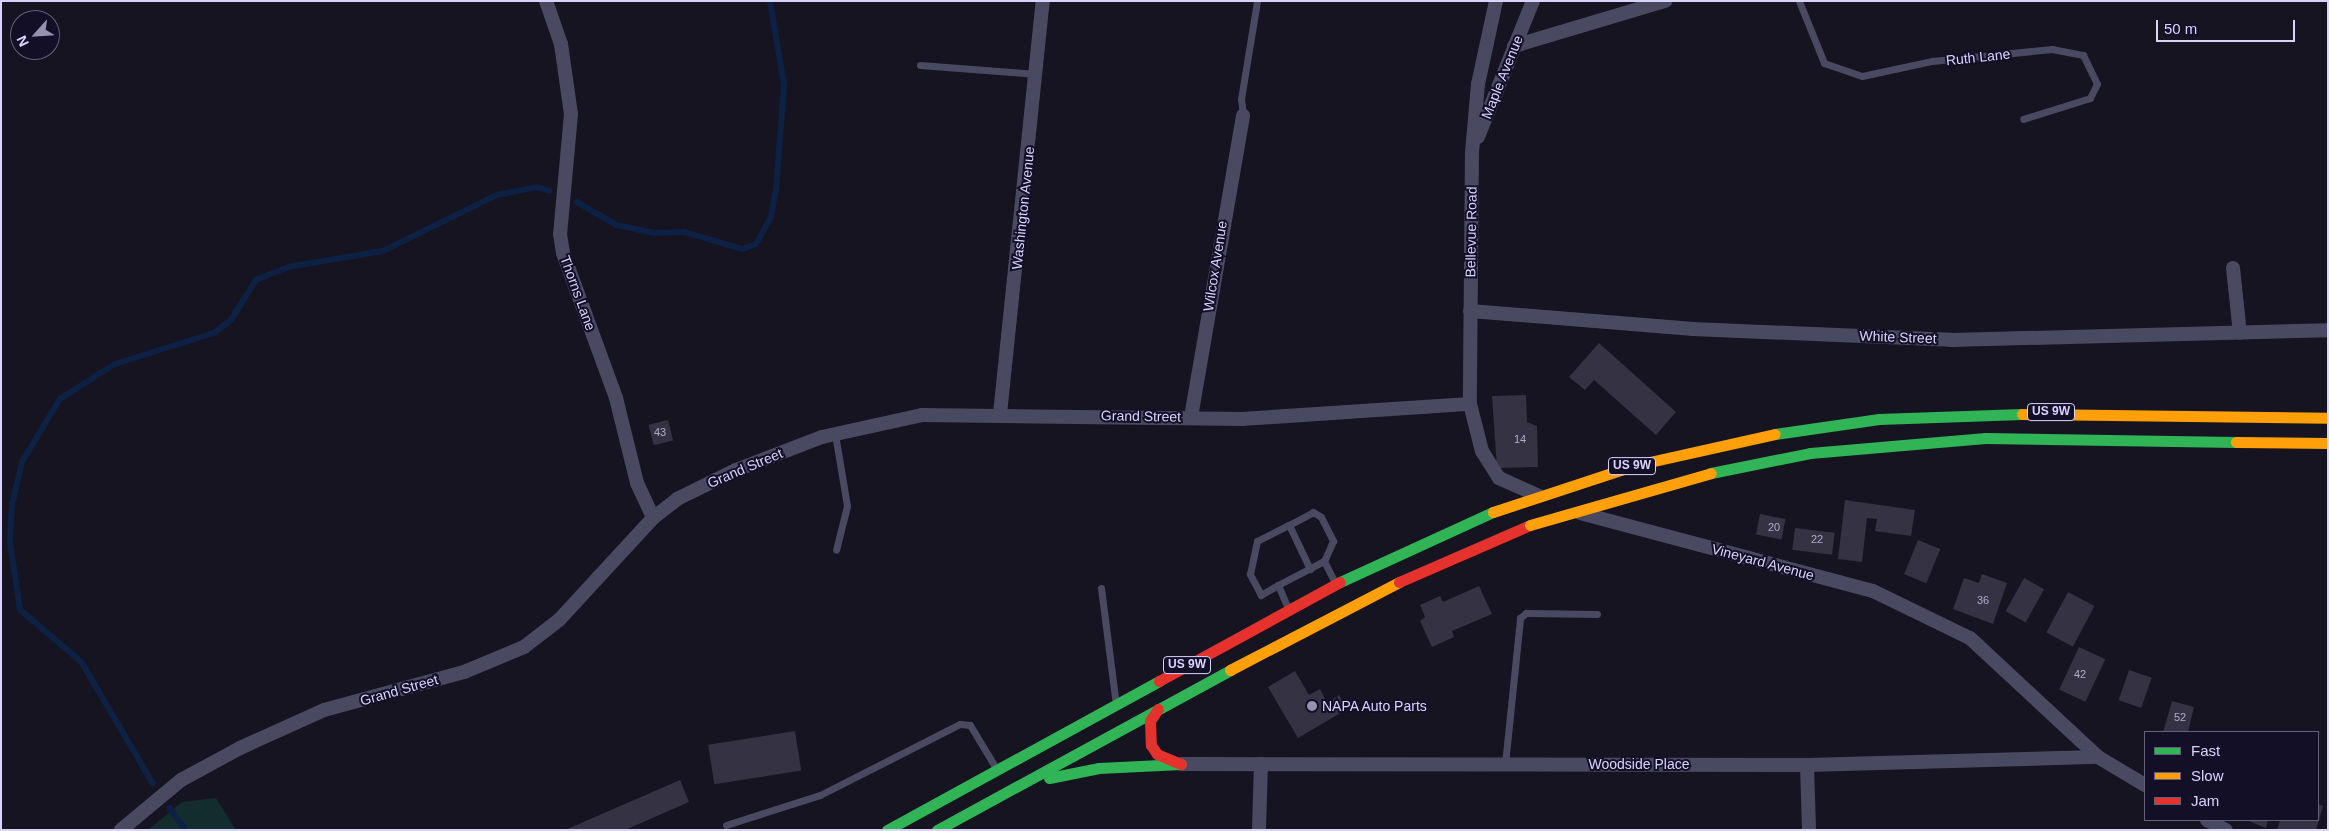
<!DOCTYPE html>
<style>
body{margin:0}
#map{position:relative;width:2329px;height:831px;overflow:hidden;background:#161421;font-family:Arial,sans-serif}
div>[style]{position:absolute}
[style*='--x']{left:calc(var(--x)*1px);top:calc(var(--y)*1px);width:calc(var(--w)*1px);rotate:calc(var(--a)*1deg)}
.green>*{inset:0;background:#132c2d}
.stream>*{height:5.5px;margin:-2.75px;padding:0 2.75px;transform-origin:2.75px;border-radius:2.75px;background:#0d2144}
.building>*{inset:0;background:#343243;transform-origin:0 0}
.lane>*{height:7px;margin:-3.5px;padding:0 3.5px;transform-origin:3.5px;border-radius:3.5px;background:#4a4962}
.street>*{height:14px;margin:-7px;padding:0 7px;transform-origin:7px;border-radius:7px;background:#4a4962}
.fast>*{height:11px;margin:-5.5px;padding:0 5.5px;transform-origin:5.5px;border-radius:5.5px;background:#30b455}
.slow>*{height:11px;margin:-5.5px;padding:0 5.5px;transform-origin:5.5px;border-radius:5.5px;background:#ff9f0a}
.jam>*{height:11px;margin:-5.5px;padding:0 5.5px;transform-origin:5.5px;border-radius:5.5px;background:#e5322d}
.fast-bridge>*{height:11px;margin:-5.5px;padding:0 5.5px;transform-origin:5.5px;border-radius:5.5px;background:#30b455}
.slow-bridge>*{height:11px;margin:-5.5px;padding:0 5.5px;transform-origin:5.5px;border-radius:5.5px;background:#ff9f0a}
.dots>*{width:14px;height:14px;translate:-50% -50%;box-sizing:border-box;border:2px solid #130f26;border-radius:50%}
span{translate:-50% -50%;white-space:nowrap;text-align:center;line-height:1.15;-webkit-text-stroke:4px #130f26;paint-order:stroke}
.number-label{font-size:11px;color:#b0acd0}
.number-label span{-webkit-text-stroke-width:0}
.shield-label span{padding:1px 4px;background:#130f26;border:1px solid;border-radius:4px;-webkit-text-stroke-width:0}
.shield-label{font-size:12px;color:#d9d4ff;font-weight:700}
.street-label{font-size:14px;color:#d9d4ff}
.poi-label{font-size:14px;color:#d9d4ff}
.left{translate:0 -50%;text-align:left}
.frame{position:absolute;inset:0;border:2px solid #d9d4ff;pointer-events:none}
.legend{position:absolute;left:2144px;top:731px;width:175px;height:90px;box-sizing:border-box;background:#130f26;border:1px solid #625e7d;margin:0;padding:6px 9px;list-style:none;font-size:15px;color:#d9d4ff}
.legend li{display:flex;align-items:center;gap:10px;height:25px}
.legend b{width:25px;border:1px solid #625e7d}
.north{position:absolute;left:10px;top:10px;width:50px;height:50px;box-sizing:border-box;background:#130f26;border:1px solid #625e7d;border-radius:50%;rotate:244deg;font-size:14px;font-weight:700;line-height:20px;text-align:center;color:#d9d4ff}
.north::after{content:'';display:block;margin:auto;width:18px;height:22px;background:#9591b1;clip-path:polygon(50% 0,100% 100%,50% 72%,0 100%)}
.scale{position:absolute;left:2156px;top:20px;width:139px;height:22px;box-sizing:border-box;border:2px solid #d9d4ff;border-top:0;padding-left:6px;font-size:15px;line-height:18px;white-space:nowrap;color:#d9d4ff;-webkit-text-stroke:4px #130f26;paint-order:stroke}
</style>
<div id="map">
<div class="green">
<i style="clip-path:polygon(216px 798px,236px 830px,148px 830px,182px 802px)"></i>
</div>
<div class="stream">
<i style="--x:577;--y:202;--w:46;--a:29.9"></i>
<i style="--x:617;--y:225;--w:39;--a:12"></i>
<i style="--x:655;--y:233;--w:29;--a:-2"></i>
<i style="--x:684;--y:232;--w:61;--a:16.1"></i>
<i style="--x:743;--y:249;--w:14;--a:-21"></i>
<i style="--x:756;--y:244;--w:31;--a:-61"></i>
<i style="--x:771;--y:217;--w:27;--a:-80"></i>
<i style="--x:776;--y:190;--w:105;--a:-85.6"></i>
<i style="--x:784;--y:85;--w:85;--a:-99.5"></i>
<i style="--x:153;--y:784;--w:142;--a:-120.5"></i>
<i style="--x:81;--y:662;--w:80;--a:-139.6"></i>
<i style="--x:20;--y:610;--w:69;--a:-98.4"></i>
<i style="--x:10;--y:542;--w:37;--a:-87"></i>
<i style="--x:12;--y:505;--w:44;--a:-76.9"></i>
<i style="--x:22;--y:462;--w:74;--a:-58.9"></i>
<i style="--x:60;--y:399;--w:65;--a:-32.5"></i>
<i style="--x:115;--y:364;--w:104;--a:-17.4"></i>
<i style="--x:214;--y:333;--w:21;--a:-37"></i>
<i style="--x:231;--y:320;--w:47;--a:-58"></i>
<i style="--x:256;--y:280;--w:35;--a:-22"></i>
<i style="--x:288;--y:267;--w:96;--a:-9.6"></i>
<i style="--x:383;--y:251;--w:127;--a:-26.2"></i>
<i style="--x:497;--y:195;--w:41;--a:-11.3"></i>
<i style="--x:537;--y:187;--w:13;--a:18"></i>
<i style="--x:170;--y:808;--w:27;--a:54"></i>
</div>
<div class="building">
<i style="clip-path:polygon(1599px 343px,1676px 412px,1656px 435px,1594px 380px,1585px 390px,1569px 377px)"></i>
<i style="clip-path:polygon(1526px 395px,1527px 422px,1537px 426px,1538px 467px,1497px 468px,1492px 396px)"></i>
<i style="left:668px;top:420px;width:21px;height:20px;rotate:76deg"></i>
<i style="clip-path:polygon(1845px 500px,1915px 510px,1911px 536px,1875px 531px,1877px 519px,1867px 518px,1862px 562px,1838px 559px)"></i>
<i style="left:1760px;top:514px;width:26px;height:21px;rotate:11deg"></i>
<i style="left:1795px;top:528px;width:40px;height:22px;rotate:7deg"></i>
<i style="left:1918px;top:540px;width:24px;height:37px;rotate:22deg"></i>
<i style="clip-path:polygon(1982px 574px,2007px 583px,1993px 624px,1953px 609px,1964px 578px,1979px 583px)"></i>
<i style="left:2024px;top:578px;width:23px;height:38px;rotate:29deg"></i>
<i style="clip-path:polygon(1479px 586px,1492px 614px,1452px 631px,1454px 637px,1432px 647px,1420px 621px,1425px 617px,1420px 605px,1440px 596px,1443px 602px)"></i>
<i style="left:2068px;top:592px;width:30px;height:46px;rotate:28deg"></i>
<i style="left:2079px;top:647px;width:29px;height:47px;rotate:25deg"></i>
<i style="left:2129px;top:670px;width:24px;height:32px;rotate:19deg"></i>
<i style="clip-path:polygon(1295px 671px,1309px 695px,1320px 689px,1327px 703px,1339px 695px,1347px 709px,1298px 738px,1268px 687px)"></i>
<i style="clip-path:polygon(2172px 701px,2194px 707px,2188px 732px,2163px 732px)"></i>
<i style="left:795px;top:731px;width:40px;height:88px;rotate:81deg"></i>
<i style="clip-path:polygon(680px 780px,689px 802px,625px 830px,565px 830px)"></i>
<i style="clip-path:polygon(2318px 804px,2323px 806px,2316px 830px,2277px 830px,2280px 820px,2318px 820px)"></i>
<i style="clip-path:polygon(2246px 820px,2268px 820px,2266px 828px)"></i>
</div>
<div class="lane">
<i style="--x:1799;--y:1;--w:67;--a:68"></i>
<i style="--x:1824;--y:63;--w:40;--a:18.9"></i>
<i style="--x:1862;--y:76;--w:72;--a:-12.1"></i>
<i style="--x:1932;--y:61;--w:121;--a:-5.7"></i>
<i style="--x:2052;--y:49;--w:32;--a:11"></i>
<i style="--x:2083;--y:55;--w:32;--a:64"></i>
<i style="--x:2097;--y:84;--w:16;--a:117"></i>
<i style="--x:2090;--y:98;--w:70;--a:162.6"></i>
<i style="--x:920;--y:65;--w:116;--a:4.4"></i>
<i style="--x:1243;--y:115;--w:16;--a:-97"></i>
<i style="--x:1241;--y:99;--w:99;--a:-80.7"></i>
<i style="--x:835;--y:434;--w:73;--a:80.5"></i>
<i style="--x:847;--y:506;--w:45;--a:104"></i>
<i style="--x:1289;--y:525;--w:27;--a:-28"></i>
<i style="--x:1313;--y:512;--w:9;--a:32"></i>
<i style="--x:1321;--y:517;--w:27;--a:63"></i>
<i style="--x:1333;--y:541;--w:22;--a:114"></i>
<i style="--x:1278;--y:585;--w:20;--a:150"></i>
<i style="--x:1261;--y:595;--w:24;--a:-118"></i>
<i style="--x:1250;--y:574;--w:34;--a:-78"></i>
<i style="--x:1257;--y:541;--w:36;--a:-27"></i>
<i style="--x:1289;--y:525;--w:49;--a:64.5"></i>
<i style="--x:1101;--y:588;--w:111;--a:82.7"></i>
<i style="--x:1287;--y:606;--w:23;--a:-113"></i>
<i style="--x:1278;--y:585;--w:52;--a:-27.6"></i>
<i style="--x:1324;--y:561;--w:20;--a:63"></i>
<i style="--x:1505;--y:764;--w:147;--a:-84.1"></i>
<i style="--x:1520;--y:618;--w:8;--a:-40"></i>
<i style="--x:1526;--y:613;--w:71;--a:0.8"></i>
<i style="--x:726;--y:825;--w:99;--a:-17.7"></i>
<i style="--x:820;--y:795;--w:157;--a:-26.9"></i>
<i style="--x:960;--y:724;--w:10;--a:6"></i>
<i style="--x:970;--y:725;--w:47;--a:59"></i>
</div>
<div class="street">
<i style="--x:546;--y:1;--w:46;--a:70.8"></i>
<i style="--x:561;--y:44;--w:71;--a:81.9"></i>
<i style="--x:571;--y:114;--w:121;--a:95.2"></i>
<i style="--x:560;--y:234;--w:19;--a:81"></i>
<i style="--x:563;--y:253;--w:154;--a:69.9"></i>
<i style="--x:616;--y:398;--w:88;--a:76.1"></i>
<i style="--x:637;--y:483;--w:38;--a:65"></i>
<i style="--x:1496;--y:1;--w:85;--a:102.2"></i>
<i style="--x:1478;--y:84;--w:68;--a:95"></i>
<i style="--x:1472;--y:152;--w:252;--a:90.5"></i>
<i style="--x:1470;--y:404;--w:49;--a:75.7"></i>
<i style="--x:1482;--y:451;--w:32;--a:58"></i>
<i style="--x:1499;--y:478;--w:44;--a:24.2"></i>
<i style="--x:1514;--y:46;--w:158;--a:-16.6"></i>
<i style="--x:1478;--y:137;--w:147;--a:-68"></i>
<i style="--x:2233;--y:268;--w:65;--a:83.9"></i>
<i style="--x:1470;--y:311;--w:224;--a:4.6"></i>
<i style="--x:1693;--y:329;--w:258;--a:2.4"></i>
<i style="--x:1951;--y:340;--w:377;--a:-1.5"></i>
<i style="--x:1000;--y:414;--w:415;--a:-84.1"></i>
<i style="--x:1191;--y:417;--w:306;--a:-80.2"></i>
<i style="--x:1580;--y:513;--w:303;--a:14.9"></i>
<i style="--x:1873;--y:591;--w:108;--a:25.9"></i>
<i style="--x:1970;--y:638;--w:175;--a:42.9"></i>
<i style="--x:2098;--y:757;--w:55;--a:30.8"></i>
<i style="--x:1181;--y:764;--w:626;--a:0.09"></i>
<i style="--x:1807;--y:765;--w:291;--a:-1.6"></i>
<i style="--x:1807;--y:765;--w:65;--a:88.2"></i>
<i style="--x:2207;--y:820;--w:21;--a:28"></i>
<i style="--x:121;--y:830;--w:78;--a:-39.8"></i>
<i style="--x:181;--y:780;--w:67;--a:-28.5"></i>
<i style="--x:240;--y:748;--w:92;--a:-24.3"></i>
<i style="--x:324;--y:710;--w:145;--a:-15.2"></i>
<i style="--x:464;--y:672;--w:65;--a:-22.6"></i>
<i style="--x:524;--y:647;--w:44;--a:-37.6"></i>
<i style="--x:559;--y:620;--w:139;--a:-47.3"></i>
<i style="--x:653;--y:518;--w:31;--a:-38"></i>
<i style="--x:677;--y:499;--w:66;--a:-26.2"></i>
<i style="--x:736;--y:470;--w:92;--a:-21"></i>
<i style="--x:822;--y:437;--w:102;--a:-12.4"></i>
<i style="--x:922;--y:415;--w:320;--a:0.7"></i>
<i style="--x:1242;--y:419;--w:228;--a:-3.8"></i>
<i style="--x:1259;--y:830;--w:66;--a:-88.3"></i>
</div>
<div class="fast">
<i style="--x:1775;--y:434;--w:105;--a:-8.2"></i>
<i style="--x:1879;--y:419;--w:143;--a:-2"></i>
<i style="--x:1810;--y:453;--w:176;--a:-4.9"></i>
<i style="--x:1985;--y:438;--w:251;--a:0.9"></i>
<i style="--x:1340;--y:582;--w:168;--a:-24.6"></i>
<i style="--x:1049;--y:778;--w:51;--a:-11.3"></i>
<i style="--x:1099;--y:768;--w:82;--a:-2.8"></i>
<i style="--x:887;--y:830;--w:310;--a:-28.7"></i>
<i style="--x:937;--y:830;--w:334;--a:-28.6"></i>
</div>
<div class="slow">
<i style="--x:2022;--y:414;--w:306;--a:0.7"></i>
<i style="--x:2236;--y:442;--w:92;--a:0.6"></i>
<i style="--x:1230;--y:670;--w:191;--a:-27.5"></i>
</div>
<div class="jam">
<i style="--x:1399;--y:582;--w:143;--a:-23.5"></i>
<i style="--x:1159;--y:681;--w:206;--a:-28.7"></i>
<i style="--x:1158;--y:709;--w:14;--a:124"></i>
<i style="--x:1150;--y:721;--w:24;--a:88"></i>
<i style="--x:1151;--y:745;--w:11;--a:56"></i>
<i style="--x:1157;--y:754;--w:26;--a:23"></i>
</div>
<div class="fast-bridge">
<i style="--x:1711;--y:473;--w:101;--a:-11.4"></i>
</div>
<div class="slow-bridge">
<i style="--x:1493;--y:512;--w:151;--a:-18.2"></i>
<i style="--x:1636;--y:465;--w:142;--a:-12.6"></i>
<i style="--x:1530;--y:525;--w:188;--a:-16"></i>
</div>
<div class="dots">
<i style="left:1312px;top:706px;background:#9591b1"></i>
</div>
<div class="number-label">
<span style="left:660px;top:432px">43</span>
<span style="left:1520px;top:439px">14</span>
<span style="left:1774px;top:527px">20</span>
<span style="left:1817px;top:539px">22</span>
<span style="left:1983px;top:600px">36</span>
<span style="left:2080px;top:674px">42</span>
<span style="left:2180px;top:717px">52</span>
</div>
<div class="shield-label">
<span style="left:2051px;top:412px">US 9W</span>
<span style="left:1632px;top:466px">US 9W</span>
<span style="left:1187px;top:665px">US 9W</span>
</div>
<div class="street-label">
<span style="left:1978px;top:57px;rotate:-6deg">Ruth Lane</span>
<span style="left:1502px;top:77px;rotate:-68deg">Maple Avenue</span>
<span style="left:1023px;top:208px;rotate:-84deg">Washington Avenue</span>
<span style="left:1471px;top:232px;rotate:-89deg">Bellevue Road</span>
<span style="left:1215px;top:266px;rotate:-81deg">Wilcox Avenue</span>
<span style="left:578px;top:293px;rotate:70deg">Thorns Lane</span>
<span style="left:1898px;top:337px;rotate:2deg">White Street</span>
<span style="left:1141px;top:416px;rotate:1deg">Grand Street</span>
<span style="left:745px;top:468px;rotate:-23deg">Grand Street</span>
<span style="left:1763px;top:562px;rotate:15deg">Vineyard Avenue</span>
<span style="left:399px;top:690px;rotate:-16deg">Grand Street</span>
<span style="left:1639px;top:764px">Woodside Place</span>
</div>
<div class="poi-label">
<span class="left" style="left:1322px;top:706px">NAPA Auto Parts</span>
</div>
<div class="frame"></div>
<ul class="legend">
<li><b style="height:6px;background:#30b455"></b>Fast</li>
<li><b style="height:6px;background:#ff9f0a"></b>Slow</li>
<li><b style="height:6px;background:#e5322d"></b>Jam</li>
</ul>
<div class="north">N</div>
<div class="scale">50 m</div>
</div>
